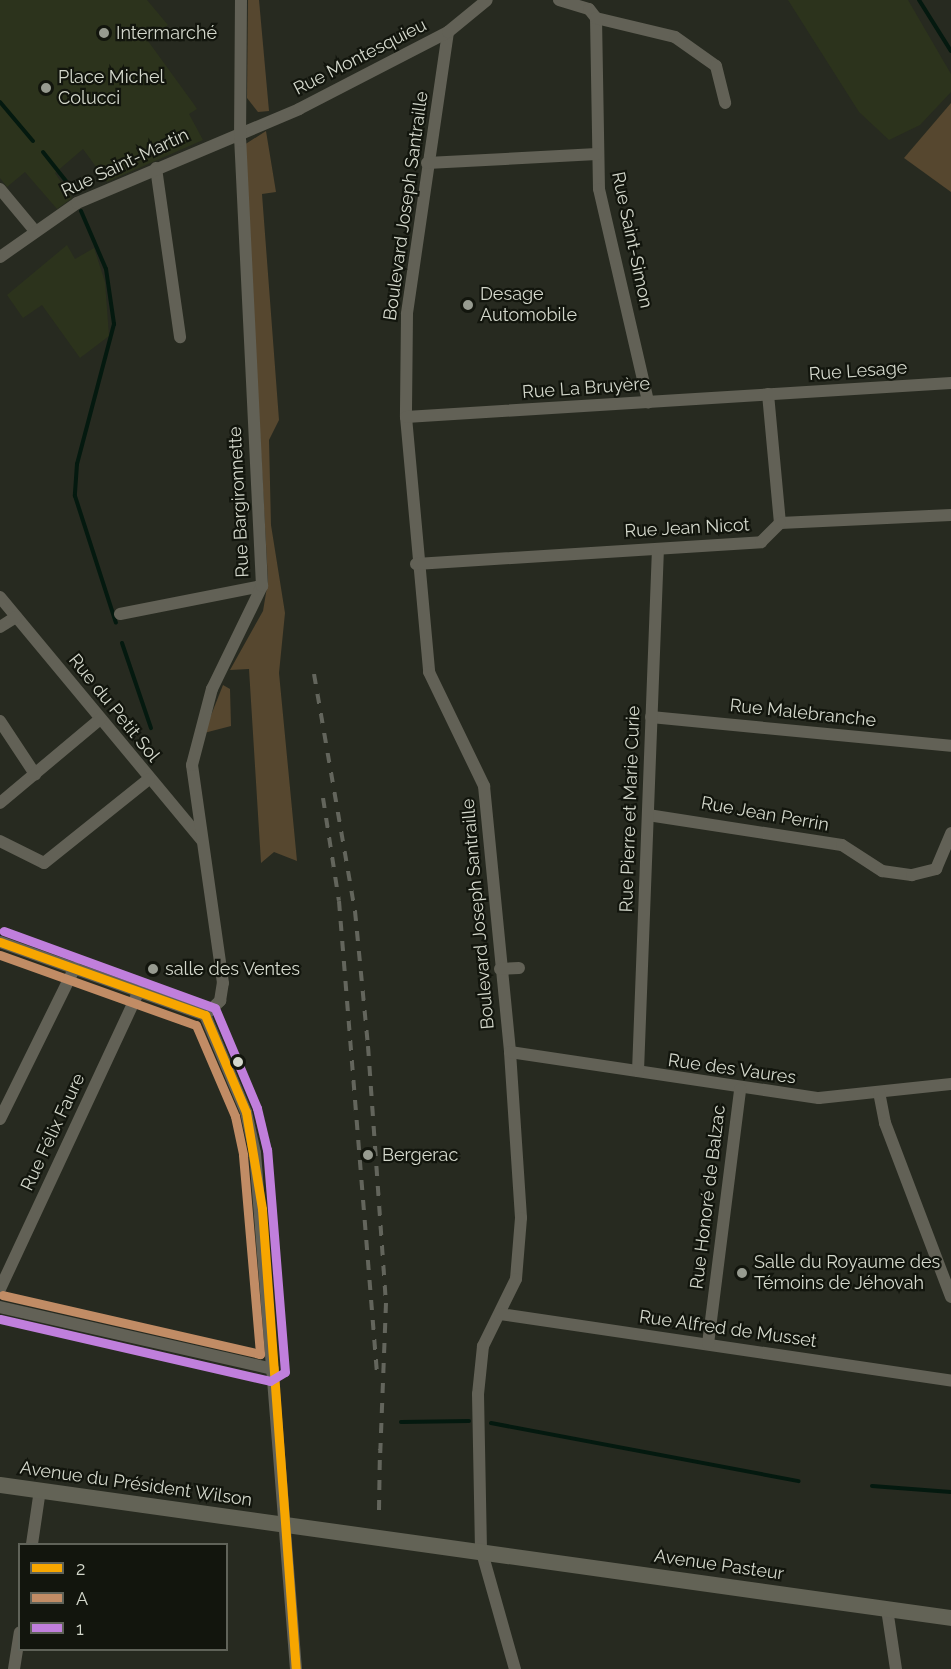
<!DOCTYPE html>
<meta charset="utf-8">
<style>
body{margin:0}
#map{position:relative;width:951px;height:1669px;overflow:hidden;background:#272a20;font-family:Raleway,sans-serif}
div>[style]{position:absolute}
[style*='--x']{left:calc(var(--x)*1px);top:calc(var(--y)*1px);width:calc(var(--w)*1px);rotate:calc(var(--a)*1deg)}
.built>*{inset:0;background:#2c331c}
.green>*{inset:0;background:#56472f}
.stream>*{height:4px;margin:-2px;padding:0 2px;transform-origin:2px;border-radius:2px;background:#04190f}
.minor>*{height:12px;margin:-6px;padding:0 6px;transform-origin:6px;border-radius:6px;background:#626156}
.secondary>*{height:16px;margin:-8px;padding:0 8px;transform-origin:8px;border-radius:8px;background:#636356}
.rail>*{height:4px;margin-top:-2px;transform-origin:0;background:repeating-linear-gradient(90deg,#63655c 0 10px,transparent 0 20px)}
.bus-1>*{height:9px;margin:-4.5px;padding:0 4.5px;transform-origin:4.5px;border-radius:4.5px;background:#f7a600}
.bus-2>*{height:9px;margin:-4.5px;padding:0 4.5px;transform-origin:4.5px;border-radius:4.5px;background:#c18c65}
.bus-3>*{height:9px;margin:-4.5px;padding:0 4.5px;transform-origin:4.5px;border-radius:4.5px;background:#c07fdc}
.dots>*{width:16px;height:16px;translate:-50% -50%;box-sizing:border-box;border:3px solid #12150d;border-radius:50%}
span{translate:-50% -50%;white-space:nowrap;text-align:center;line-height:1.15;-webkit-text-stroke:4.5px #12150d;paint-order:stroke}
.poi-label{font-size:18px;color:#d4d8cc}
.left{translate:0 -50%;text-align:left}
.street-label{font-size:18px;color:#d4d8cc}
.legend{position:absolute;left:18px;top:1543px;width:210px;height:108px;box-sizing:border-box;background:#12150d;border:2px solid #606359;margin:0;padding:8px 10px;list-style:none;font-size:18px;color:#d4d8cc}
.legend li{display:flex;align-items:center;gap:12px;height:30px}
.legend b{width:30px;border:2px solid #606359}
</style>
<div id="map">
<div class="built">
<i style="clip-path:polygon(0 0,147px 0,168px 25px,148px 41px,193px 103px,197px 109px,189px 114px,203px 140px,107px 182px,83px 149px,55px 173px,72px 198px,57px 209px,25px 172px,7px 187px,0 178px)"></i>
<i style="clip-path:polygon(788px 0,908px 0,951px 74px,951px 92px,920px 125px,889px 140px,859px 112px)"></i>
<i style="clip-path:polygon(67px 245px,75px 259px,94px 248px,105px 282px,109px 336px,80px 358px,42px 305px,23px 318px,7px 295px)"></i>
</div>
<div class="green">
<i style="clip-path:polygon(248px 0,259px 0,269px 111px,258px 112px,247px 98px)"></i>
<i style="clip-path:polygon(951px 103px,951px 192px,904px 158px)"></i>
<i style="clip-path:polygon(266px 131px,276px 192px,262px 194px,279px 420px,269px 440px,271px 525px,285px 613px,279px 673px,297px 861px,274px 852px,261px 863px,249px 669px,230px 670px,263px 611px,268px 581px,244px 145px)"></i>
<i style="clip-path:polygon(223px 685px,230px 689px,231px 726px,204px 733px)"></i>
</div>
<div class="stream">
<i style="--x:919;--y:0;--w:60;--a:57.9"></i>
<i style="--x:0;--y:102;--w:51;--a:49.8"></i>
<i style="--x:43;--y:152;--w:43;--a:51.5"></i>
<i style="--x:81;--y:211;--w:63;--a:66.7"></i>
<i style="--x:106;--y:269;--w:56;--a:81.7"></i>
<i style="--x:114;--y:324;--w:145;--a:104.8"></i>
<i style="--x:77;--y:464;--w:32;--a:94"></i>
<i style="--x:75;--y:496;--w:133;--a:72.1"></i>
<i style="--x:122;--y:643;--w:90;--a:71.2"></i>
<i style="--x:401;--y:1422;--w:68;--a:-0.8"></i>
<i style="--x:491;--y:1423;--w:313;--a:10.7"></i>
<i style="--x:872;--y:1486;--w:79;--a:4.3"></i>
</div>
<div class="minor">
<i style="--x:559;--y:0;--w:31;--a:17"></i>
<i style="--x:589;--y:9;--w:11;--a:52"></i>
<i style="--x:596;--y:18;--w:171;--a:89"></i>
<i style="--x:599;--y:189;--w:219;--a:77"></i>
<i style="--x:596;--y:18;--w:81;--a:13.5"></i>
<i style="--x:675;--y:37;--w:50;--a:35.3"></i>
<i style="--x:716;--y:66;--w:38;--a:76"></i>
<i style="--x:448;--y:32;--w:285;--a:98.3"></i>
<i style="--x:407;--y:314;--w:103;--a:90.6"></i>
<i style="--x:406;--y:417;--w:256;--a:84.8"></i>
<i style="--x:429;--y:672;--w:127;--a:64.2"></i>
<i style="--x:484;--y:786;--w:267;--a:84.4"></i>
<i style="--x:510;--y:1052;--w:166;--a:86.2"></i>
<i style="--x:521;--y:1218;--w:61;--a:94.7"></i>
<i style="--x:516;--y:1279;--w:75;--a:116.2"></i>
<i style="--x:483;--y:1346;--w:48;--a:95.9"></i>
<i style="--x:478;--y:1394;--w:155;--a:88.9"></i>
<i style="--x:481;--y:1549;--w:125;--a:74.2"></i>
<i style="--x:427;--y:163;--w:170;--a:-3"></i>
<i style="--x:156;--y:168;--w:171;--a:81.9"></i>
<i style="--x:0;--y:189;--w:55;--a:50.2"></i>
<i style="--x:0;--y:257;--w:94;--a:-35"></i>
<i style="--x:77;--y:203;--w:241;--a:-22.9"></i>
<i style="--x:299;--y:109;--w:168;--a:-27.3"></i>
<i style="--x:448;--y:32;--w:50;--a:-39.4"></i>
<i style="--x:768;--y:394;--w:130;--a:84.7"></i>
<i style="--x:406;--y:417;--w:546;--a:-3.57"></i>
<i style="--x:780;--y:523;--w:171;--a:-2.7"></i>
<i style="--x:416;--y:564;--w:346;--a:-3.6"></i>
<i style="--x:761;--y:542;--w:27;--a:-45"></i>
<i style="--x:0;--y:597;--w:316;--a:50.3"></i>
<i style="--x:120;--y:614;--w:145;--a:-11.2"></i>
<i style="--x:0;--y:627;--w:19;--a:-32"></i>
<i style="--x:651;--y:717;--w:301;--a:5.5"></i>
<i style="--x:0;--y:721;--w:64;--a:56.6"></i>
<i style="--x:0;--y:803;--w:131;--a:-40"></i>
<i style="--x:648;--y:815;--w:196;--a:8.8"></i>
<i style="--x:842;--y:845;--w:48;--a:33"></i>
<i style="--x:882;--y:871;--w:30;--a:8"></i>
<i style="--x:912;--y:875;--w:25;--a:-14"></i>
<i style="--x:936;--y:869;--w:39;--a:-67"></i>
<i style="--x:0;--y:841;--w:49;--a:26.6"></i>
<i style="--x:44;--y:863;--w:134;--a:-38.7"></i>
<i style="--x:0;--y:942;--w:218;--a:19.6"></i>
<i style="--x:500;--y:969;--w:19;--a:-3"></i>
<i style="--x:205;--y:1015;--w:21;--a:-43"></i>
<i style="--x:220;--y:1001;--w:18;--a:-81"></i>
<i style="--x:223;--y:983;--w:220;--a:-98.1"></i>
<i style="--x:192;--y:765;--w:79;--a:-75.3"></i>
<i style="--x:212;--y:689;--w:114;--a:-64.1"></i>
<i style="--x:262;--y:586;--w:446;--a:-92.8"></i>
<i style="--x:240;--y:141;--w:141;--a:-89.6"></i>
<i style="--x:205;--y:1015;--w:105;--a:67.1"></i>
<i style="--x:246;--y:1112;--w:42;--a:77.6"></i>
<i style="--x:255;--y:1153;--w:518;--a:85.46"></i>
<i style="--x:510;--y:1052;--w:312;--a:8.5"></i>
<i style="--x:819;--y:1098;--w:133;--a:-6.1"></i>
<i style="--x:638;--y:1071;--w:522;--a:-87.81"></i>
<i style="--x:879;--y:1092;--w:32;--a:79"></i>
<i style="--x:885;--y:1123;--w:186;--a:69.2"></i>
<i style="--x:0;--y:1119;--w:169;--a:-63.7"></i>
<i style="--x:0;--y:1289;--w:329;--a:-65"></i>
<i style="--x:0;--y:1307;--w:280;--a:12.8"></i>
<i style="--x:500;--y:1314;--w:456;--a:8.4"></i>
<i style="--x:708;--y:1344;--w:257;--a:-82.8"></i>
<i style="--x:32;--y:1544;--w:55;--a:-81.6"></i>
<i style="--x:887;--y:1609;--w:61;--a:81.5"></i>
<i style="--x:14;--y:1669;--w:37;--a:-81"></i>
</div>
<div class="secondary">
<i style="--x:0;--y:1485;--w:960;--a:7.96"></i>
</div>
<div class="rail">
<i style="--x:314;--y:674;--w:241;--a:80.2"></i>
<i style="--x:355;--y:911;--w:136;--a:84.5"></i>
<i style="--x:368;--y:1046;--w:258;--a:86"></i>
<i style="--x:386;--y:1303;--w:153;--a:92.2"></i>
<i style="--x:323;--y:798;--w:104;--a:81.2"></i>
<i style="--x:339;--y:901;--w:475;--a:85.4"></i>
<i style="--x:379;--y:1510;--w:61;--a:-89.1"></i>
</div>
<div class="bus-1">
<i style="--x:0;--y:942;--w:218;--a:19.6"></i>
<i style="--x:205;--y:1015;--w:105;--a:67.1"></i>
<i style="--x:246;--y:1112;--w:98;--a:80.6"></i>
<i style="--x:262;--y:1209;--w:461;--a:85.8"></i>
</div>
<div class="bus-2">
<i style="--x:0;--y:955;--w:208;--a:19.7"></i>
<i style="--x:196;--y:1025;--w:99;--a:66.8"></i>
<i style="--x:235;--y:1116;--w:40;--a:78"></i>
<i style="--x:243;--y:1155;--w:200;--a:85.1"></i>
<i style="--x:260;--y:1354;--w:264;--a:-167.1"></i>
</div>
<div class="bus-3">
<i style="--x:0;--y:1319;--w:277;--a:12.9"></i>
<i style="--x:270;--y:1381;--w:17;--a:-31"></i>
<i style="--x:285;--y:1372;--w:223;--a:-94.6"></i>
<i style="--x:267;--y:1150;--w:43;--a:-103.4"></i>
<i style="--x:257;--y:1108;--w:108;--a:-112.8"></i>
<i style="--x:215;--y:1008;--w:225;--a:-160"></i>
</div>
<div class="dots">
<i style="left:104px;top:33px;background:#979b90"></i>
<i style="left:46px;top:88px;background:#979b90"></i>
<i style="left:468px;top:305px;background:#979b90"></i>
<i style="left:153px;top:969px;background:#979b90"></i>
<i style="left:238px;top:1062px;background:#d4d8cc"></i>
<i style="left:368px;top:1155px;background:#979b90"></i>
<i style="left:742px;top:1273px;background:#979b90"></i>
</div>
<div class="poi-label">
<span class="left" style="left:116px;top:33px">Intermarché</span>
<span class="left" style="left:58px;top:88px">Place Michel<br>Colucci</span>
<span class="left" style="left:480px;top:305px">Desage<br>Automobile</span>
<span class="left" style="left:165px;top:969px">salle des Ventes</span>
<span class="left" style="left:382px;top:1155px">Bergerac</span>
<span class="left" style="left:754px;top:1273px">Salle du Royaume des<br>Témoins de Jéhovah</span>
</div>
<div class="street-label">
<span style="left:360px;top:57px;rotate:-27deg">Rue Montesquieu</span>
<span style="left:125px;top:163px;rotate:-25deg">Rue Saint-Martin</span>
<span style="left:406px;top:206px;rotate:-82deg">Boulevard Joseph Santraille</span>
<span style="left:632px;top:240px;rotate:78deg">Rue Saint-Simon</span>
<span style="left:858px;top:371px;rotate:-4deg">Rue Lesage</span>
<span style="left:586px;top:388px;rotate:-4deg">Rue La Bruyère</span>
<span style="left:239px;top:502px;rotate:-93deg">Rue Bargironnette</span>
<span style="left:687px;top:528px;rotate:-3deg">Rue Jean Nicot</span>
<span style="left:114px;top:708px;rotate:51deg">Rue du Petit Sol</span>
<span style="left:803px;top:713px;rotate:6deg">Rue Malebranche</span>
<span style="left:630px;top:809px;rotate:-88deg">Rue Pierre et Marie Curie</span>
<span style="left:765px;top:814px;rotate:10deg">Rue Jean Perrin</span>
<span style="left:478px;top:914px;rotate:-95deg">Boulevard Joseph Santraille</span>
<span style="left:732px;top:1069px;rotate:8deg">Rue des Vaures</span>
<span style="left:53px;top:1132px;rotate:-65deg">Rue Félix Faure</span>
<span style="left:708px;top:1197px;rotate:-83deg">Rue Honoré de Balzac</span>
<span style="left:728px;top:1329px;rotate:8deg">Rue Alfred de Musset</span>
<span style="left:136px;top:1484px;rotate:8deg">Avenue du Président Wilson</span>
<span style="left:719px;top:1565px;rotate:8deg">Avenue Pasteur</span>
</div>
<ul class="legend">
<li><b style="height:8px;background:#f7a600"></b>2</li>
<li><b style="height:8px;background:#c18c65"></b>A</li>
<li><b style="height:8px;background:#c07fdc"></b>1</li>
</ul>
</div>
